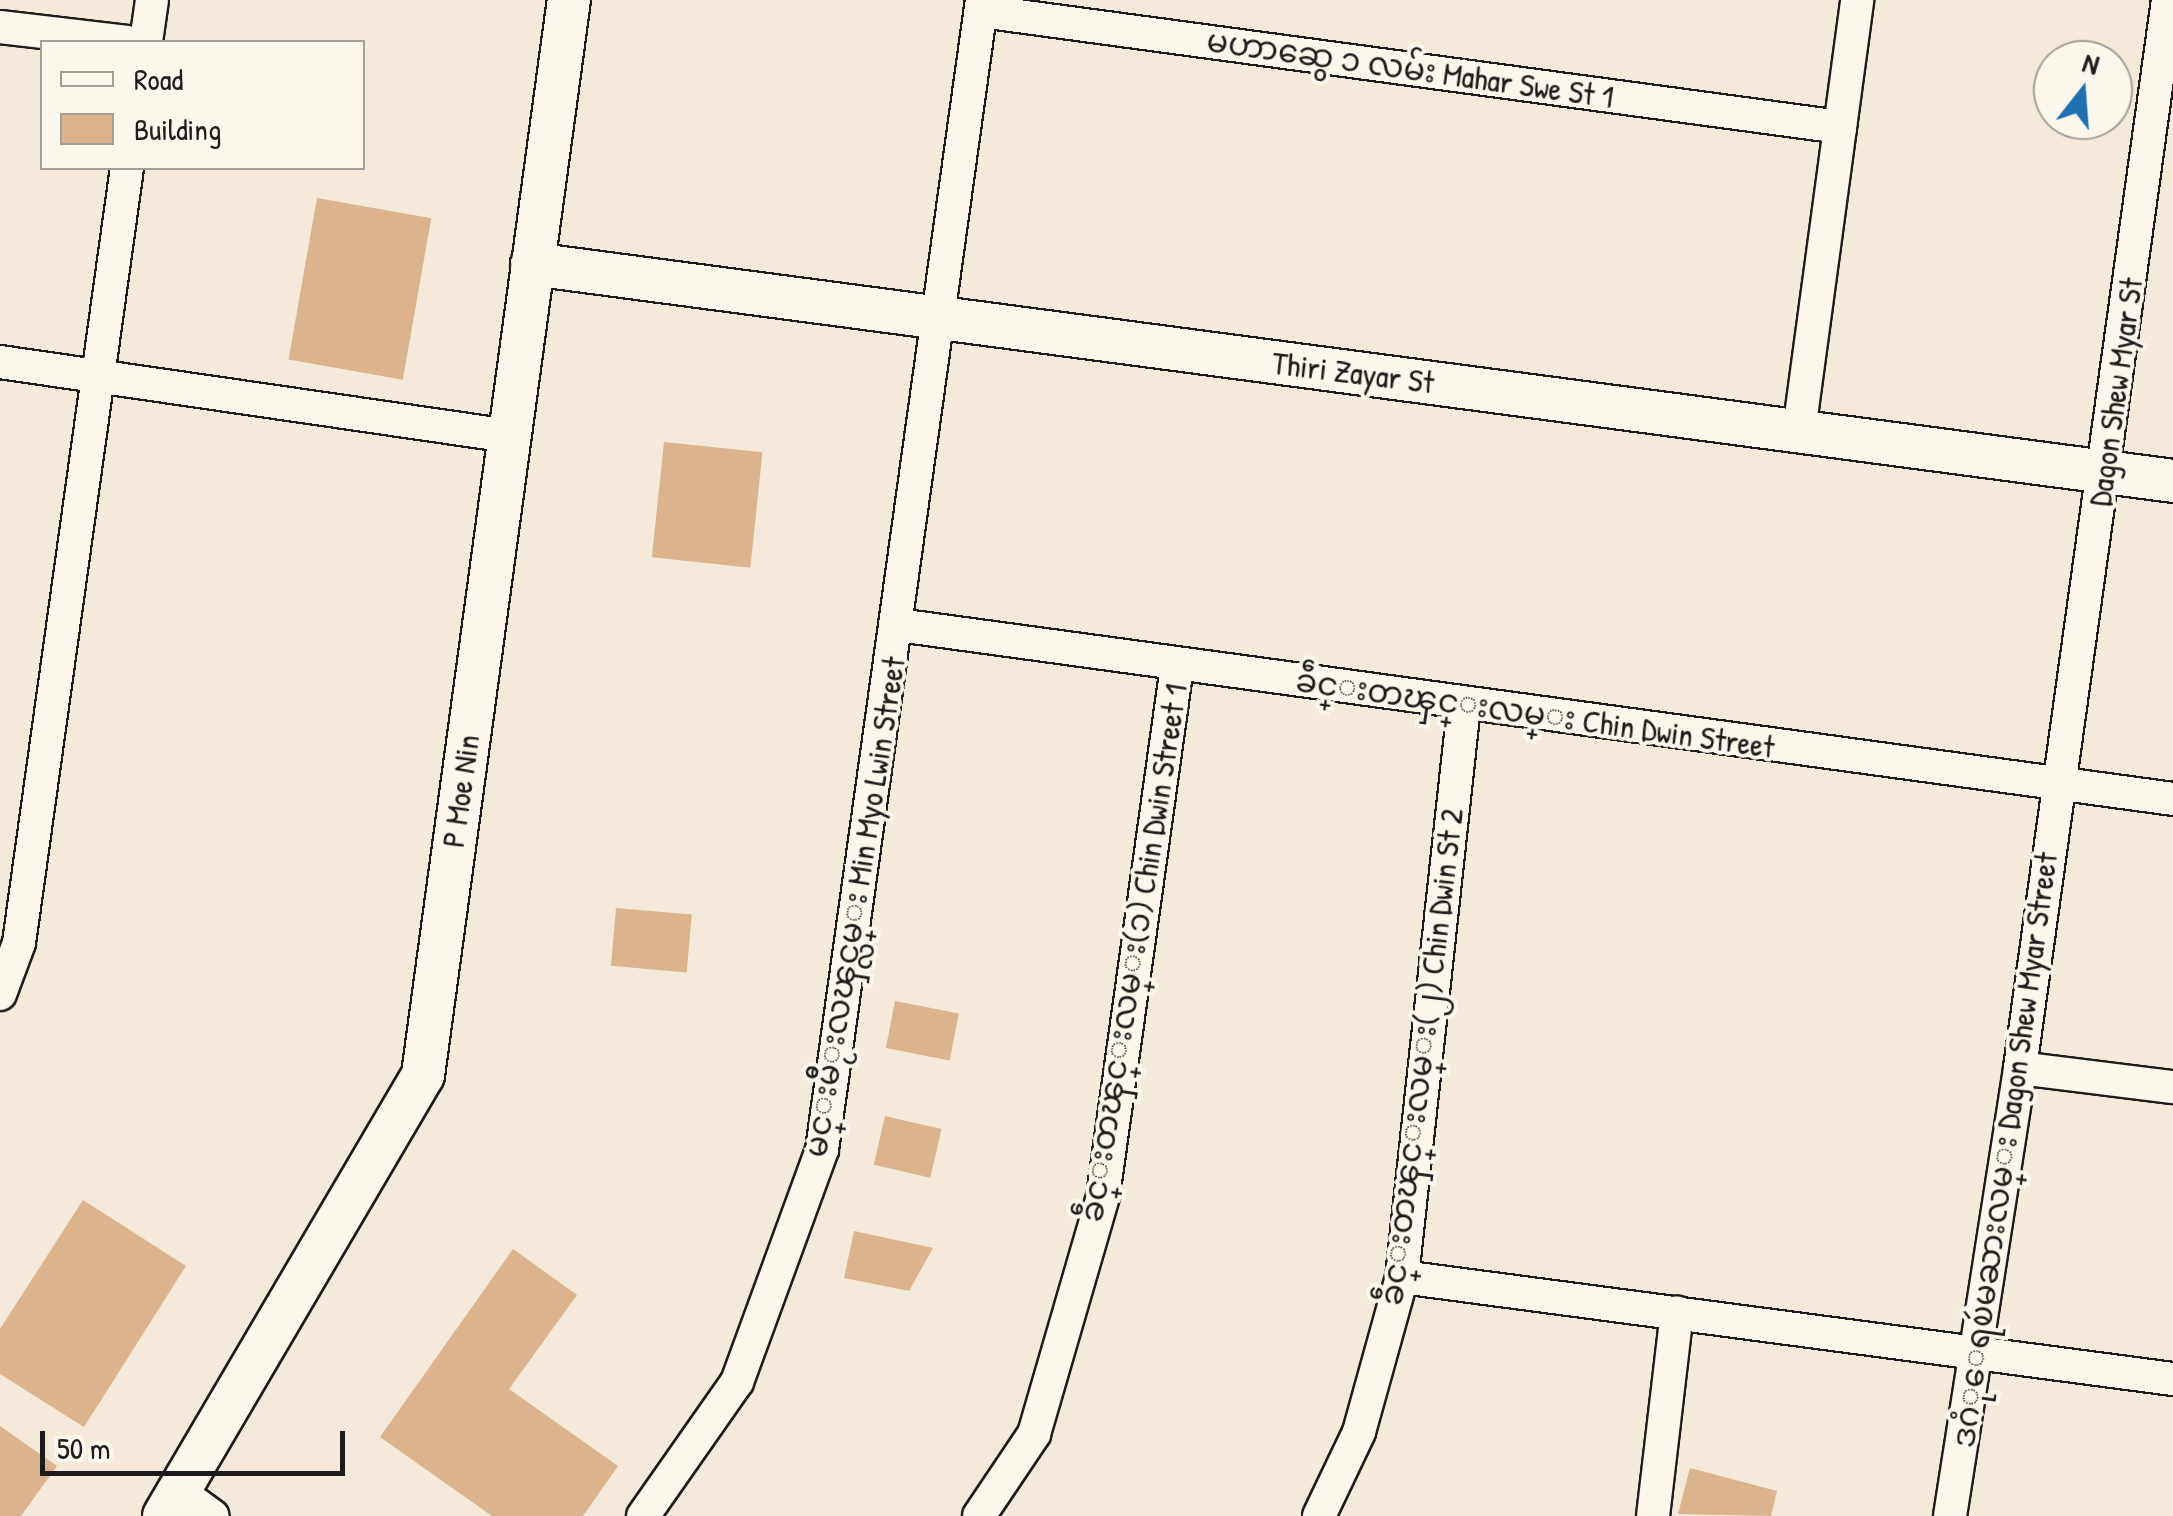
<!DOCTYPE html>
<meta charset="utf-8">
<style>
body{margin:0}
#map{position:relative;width:2173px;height:1516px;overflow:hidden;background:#f5e9d9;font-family:"Patrick Hand","Noto Sans Myanmar",sans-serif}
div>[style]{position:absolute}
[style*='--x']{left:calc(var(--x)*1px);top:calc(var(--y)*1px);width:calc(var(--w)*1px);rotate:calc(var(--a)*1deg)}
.building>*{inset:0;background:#dbb38c;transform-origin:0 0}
.roads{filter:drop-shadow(2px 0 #1c1c1c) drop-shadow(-2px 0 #1c1c1c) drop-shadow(0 2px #1c1c1c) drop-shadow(0 -2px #1c1c1c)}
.minor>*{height:32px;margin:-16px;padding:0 16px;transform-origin:16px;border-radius:16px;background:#fbf7ec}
.tertiary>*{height:42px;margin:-21px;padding:0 21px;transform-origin:21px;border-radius:21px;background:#fbf7ec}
span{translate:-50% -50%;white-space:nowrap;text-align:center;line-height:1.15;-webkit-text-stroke:8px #fbf7ec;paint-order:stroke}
.street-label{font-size:32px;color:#1c1c1c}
.legend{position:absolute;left:40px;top:40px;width:325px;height:130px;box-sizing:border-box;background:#fbf7ec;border:2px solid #a29f99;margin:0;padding:12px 18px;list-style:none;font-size:30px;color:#1c1c1c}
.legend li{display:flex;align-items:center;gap:20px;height:50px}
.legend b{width:50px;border:2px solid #a29f99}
.north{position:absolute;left:2033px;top:40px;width:100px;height:100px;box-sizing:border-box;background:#fbf7ec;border:2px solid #a29f99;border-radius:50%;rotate:17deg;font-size:28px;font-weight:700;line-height:40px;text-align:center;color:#1c1c1c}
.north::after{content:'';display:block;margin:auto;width:35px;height:45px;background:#1f6fb2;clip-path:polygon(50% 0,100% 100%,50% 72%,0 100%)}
.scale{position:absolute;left:40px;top:1431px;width:305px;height:45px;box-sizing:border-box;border:5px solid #1c1c1c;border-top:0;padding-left:12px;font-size:30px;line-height:35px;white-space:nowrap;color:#1c1c1c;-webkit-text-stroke:8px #fbf7ec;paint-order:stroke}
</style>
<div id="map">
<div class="building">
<i style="left:317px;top:198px;width:116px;height:164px;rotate:10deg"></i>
<i style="left:664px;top:442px;width:99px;height:116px;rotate:6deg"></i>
<i style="left:616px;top:908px;width:76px;height:58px;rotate:5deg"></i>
<i style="left:895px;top:1001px;width:65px;height:48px;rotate:11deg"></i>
<i style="left:885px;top:1116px;width:58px;height:50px;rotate:13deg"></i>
<i style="clip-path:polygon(83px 1200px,186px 1266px,84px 1427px,0 1374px,0 1329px)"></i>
<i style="clip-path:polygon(854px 1231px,933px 1248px,909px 1291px,844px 1278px)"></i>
<i style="clip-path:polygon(513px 1249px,577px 1295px,509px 1389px,618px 1466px,583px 1516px,492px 1516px,380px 1437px)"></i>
<i style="clip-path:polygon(0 1426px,57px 1466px,21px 1516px,0 1516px)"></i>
<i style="clip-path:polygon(1690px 1468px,1777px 1491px,1771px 1516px,1678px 1514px)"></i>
</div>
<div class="roads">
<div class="minor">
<i style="--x:981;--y:11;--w:867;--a:7.69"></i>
<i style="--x:0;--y:27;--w:128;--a:6.7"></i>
<i style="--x:146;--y:42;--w:42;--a:-81.9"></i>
<i style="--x:0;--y:362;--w:514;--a:8.27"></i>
<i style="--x:1799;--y:431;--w:435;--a:-82.3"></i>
<i style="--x:898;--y:625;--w:1287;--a:7.77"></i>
<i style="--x:0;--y:994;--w:54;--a:-69.6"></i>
<i style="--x:19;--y:943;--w:782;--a:-82.07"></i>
<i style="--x:2020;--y:1068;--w:154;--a:7.1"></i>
<i style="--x:1402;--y:1277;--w:778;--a:7.54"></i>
<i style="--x:181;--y:1493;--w:39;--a:36"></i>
<i style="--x:643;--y:1516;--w:164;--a:-55"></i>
<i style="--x:737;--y:1382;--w:247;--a:-69.9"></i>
<i style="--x:822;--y:1150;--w:1161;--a:-82.08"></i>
<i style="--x:979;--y:1516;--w:99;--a:-56.1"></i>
<i style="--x:1034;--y:1434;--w:248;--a:-73.8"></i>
<i style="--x:1103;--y:1196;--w:535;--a:-82.05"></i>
<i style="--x:1319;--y:1516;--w:93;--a:-64.5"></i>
<i style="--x:1359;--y:1432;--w:161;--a:-74.5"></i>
<i style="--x:1402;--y:1277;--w:574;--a:-83.8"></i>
<i style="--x:1653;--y:1516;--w:205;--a:-83.3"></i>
<i style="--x:1950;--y:1516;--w:453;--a:-81.1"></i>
<i style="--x:2020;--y:1068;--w:1078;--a:-82.11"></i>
</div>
<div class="tertiary">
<i style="--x:532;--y:264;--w:1655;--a:7.53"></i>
<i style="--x:164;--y:1516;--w:511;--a:-59.57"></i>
<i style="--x:423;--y:1075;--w:1085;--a:-82.27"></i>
</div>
</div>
<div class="street-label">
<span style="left:1410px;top:69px;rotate:8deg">မဟာဆွေ ၁ လမ်း Mahar Swe St 1</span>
<span style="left:1353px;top:373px;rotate:7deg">Thiri Zayar St</span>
<span style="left:2116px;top:392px;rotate:-82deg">Dagon Shew Myar St</span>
<span style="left:1535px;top:714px;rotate:8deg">ခဵင္းတၾင္းလမ္း Chin Dwin Street</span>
<span style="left:461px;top:791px;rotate:-82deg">P Moe Nin</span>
<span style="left:855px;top:907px;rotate:-81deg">မင္းမဵိႂးလၾင္လမ္း Min Myo Lwin Street</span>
<span style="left:1134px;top:953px;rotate:-81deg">ခဵင္းတၾင္းလမ္း(၁) Chin Dwin Street 1</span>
<span style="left:1422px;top:1057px;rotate:-83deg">ခဵင္းတၾင္းလမ္း(၂) Chin Dwin St 2</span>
<span style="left:2005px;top:1150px;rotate:-82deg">ဒဂံုေရၿဴမႀားလမ္း Dagon Shew Myar Street</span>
</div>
<ul class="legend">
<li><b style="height:12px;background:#fbf7ec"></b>Road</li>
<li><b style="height:28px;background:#dbb38c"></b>Building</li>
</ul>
<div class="north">N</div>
<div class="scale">50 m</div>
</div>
